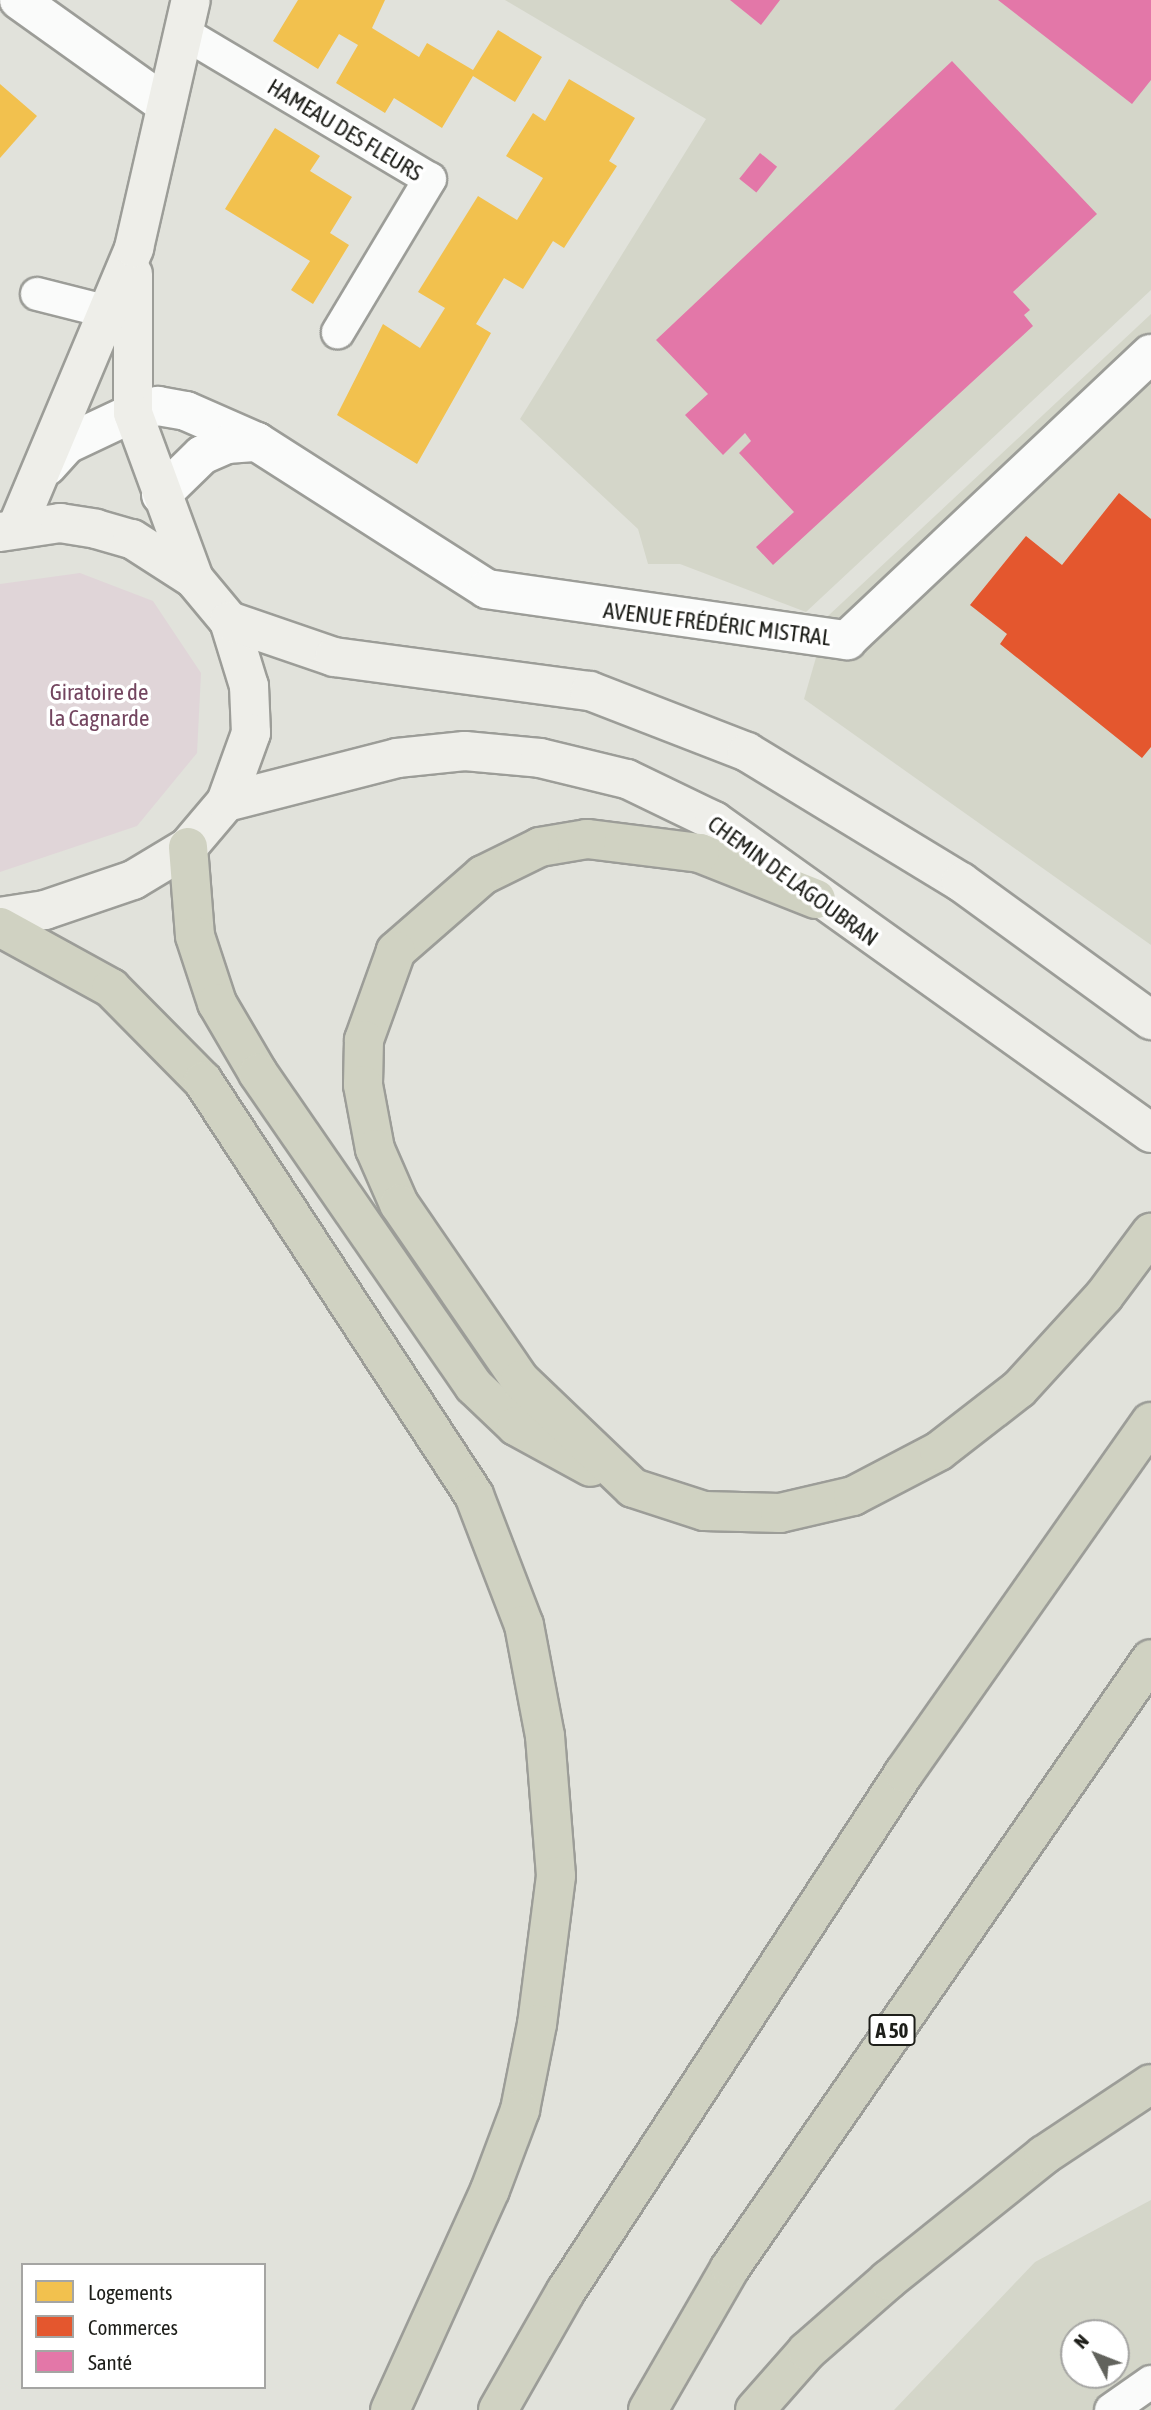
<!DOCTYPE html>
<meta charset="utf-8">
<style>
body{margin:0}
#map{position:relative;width:1151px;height:2410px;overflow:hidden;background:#e1e2db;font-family:"Asap Condensed",sans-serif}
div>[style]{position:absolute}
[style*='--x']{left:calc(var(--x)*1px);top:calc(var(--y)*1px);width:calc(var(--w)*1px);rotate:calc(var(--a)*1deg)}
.built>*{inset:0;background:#d4d6c9}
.green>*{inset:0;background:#e0d5d8}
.homes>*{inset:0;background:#f2c14e}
.shops>*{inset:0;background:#e4572e}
.health>*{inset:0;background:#e377a8;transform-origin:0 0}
.roads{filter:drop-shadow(2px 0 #9c9d98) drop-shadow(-2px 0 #9c9d98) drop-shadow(0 2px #9c9d98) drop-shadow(0 -2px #9c9d98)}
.lane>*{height:32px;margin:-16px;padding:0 16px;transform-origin:16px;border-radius:16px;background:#fafbfa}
.street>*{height:38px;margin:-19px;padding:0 19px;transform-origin:19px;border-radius:19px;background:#fafbfa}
.secondary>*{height:38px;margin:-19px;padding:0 19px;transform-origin:19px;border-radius:19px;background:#eeeee9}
.highway>*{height:38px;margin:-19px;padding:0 19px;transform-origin:19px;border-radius:19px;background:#d0d2c2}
span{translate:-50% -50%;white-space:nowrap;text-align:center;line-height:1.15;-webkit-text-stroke:7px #fff;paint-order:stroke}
.shield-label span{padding:2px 5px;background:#fff;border:2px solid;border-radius:5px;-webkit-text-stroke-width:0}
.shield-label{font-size:21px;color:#1d1e19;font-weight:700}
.street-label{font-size:23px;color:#1d1e19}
.park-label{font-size:23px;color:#73455f}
.legend{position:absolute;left:21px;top:2263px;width:245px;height:126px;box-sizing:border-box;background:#fff;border:2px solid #a5a5a3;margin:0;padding:9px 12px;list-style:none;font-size:21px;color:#1d1e19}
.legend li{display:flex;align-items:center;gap:14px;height:35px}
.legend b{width:35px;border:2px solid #a5a5a3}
.north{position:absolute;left:1060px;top:2319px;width:70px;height:70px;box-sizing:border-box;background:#fff;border:2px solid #a5a5a3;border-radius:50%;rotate:312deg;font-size:19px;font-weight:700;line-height:28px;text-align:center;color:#1d1e19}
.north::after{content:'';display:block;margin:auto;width:24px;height:32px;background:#62635d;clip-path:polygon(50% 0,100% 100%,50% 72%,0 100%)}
</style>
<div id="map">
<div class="built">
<i style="clip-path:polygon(505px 0,1151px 0,1151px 290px,806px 612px,680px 564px,648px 564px,638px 529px,520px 419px,706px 119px)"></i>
<i style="clip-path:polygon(1151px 314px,1151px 945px,804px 699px,828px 616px)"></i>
<i style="clip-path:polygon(evenodd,1151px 2200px,1151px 2410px,894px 2410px,1035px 2262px,1151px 2200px,1074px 2333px,1116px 2333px,1116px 2375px,1074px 2375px,1074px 2333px)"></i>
</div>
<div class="green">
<i style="clip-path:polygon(80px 573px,153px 601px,201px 673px,197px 753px,137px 826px,0 872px,0 584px)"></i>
</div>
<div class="homes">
<i style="clip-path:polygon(298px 0,385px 0,372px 28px,419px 57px,427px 43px,473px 70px,498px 30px,542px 57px,515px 102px,473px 76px,442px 128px,394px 98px,385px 113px,336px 83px,358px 45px,339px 34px,318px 69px,273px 41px)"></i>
<i style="clip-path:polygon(569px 79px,635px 118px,609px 161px,617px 166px,564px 248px,553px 241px,523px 289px,504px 278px,476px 324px,491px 333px,417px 464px,337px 415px,383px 324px,420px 348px,445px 308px,418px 292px,478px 196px,517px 220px,543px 178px,506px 156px,533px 113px,545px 121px)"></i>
<i style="clip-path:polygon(0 84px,37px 116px,0 158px)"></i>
<i style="clip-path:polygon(275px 128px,320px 156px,310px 171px,352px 197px,330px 233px,349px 245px,313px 304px,291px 290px,310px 261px,225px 209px)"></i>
</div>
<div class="shops">
<i style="clip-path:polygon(1119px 493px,1151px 519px,1151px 747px,1142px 758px,1000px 644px,1007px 634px,970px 605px,1026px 536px,1062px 565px)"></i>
</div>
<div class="health">
<i style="clip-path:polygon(730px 0,780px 0,761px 25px)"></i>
<i style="clip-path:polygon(998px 0,1151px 0,1151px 80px,1132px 104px)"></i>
<i style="clip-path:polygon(952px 61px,1097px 214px,1013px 292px,1030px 310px,1024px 315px,1033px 326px,773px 565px,756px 547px,794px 512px,739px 453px,751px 441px,745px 433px,723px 455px,685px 415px,708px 394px,656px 340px)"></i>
<i style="left:760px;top:153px;width:22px;height:33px;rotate:39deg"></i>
</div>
<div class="roads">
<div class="lane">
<i style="--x:182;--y:32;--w:288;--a:30.7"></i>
<i style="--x:430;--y:179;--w:179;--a:121"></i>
<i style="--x:37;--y:294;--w:73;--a:14.2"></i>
<i style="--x:1111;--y:2410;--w:49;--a:-35"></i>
</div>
<div class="street">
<i style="--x:19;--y:0;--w:179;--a:35.5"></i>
<i style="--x:47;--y:466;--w:30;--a:-48"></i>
<i style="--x:67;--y:444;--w:73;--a:-25.2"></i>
<i style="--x:133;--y:413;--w:26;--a:-16"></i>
<i style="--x:158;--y:406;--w:28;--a:10"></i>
<i style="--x:186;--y:411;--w:77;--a:23.6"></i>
<i style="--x:257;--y:442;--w:273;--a:32.6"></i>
<i style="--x:487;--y:589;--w:364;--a:8.1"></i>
<i style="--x:847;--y:640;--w:417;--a:-43.3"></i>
<i style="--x:161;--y:495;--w:57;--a:-44.3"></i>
<i style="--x:202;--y:455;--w:27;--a:-24"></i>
<i style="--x:227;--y:444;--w:30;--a:-4"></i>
</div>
<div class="secondary">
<i style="--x:133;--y:274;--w:139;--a:90"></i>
<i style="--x:133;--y:413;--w:177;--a:69.8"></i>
<i style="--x:17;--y:527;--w:303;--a:-67.2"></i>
<i style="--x:134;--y:248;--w:254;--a:-77.1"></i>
<i style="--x:0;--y:532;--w:61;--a:-8.5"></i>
<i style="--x:60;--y:523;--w:36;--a:9"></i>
<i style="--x:96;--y:529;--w:37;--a:16"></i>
<i style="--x:132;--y:539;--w:74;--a:32.8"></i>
<i style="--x:194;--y:579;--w:55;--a:50.2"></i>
<i style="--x:229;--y:621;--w:68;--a:72.9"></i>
<i style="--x:249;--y:686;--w:47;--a:87.6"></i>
<i style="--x:251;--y:733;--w:73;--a:109.9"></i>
<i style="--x:226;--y:802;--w:59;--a:130.2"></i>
<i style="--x:188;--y:847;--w:64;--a:149"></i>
<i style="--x:133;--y:880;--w:93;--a:161.2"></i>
<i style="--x:45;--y:910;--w:46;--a:171.2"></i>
<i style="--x:229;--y:621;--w:111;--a:18.9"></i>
<i style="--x:334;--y:657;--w:258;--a:7.6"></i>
<i style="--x:590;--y:691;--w:168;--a:21.2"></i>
<i style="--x:747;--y:752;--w:250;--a:31.3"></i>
<i style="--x:961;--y:882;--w:235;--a:36"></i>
<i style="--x:226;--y:802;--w:177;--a:-14.4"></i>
<i style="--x:397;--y:758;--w:68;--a:-5.9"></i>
<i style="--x:465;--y:751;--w:75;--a:5.3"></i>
<i style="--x:540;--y:758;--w:89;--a:13.6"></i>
<i style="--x:627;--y:779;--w:97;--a:25.8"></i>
<i style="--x:714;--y:821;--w:537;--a:35.53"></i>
</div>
<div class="highway">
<i style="--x:188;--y:847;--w:89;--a:85.5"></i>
<i style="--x:195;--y:936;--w:71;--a:71.8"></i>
<i style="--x:217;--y:1003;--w:81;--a:59.6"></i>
<i style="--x:258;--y:1073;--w:380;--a:55.4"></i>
<i style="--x:474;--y:1386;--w:58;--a:43.6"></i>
<i style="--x:516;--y:1426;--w:85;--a:28.7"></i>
<i style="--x:816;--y:899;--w:125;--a:-158.4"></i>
<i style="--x:700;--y:853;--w:114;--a:-172.9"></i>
<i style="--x:587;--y:839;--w:48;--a:170.3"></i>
<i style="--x:540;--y:847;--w:64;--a:153.8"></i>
<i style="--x:483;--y:875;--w:116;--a:138.9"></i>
<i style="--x:396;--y:951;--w:95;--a:109.8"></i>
<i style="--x:364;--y:1040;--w:45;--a:91.3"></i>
<i style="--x:363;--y:1085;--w:65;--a:79.4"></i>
<i style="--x:375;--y:1149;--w:60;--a:66.4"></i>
<i style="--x:399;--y:1204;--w:214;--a:55.5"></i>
<i style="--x:520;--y:1380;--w:156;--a:43.7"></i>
<i style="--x:633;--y:1488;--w:75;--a:17.9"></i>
<i style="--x:704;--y:1511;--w:76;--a:1.5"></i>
<i style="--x:780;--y:1513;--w:75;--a:-13.1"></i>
<i style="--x:853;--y:1496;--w:97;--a:-27.6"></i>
<i style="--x:939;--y:1451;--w:101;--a:-37.8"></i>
<i style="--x:1019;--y:1389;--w:126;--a:-47.6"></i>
<i style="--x:1104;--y:1296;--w:79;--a:-53.3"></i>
<i style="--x:0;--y:927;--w:127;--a:28.8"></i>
<i style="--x:111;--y:988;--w:131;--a:45.3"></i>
<i style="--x:203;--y:1081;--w:495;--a:56.8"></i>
<i style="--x:474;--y:1495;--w:139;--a:69"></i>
<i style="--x:524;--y:1625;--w:113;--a:79.3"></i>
<i style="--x:545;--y:1736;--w:140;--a:85.5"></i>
<i style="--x:556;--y:1876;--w:149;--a:97.3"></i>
<i style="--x:537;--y:2024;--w:88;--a:101.2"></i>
<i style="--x:520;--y:2110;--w:85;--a:110.6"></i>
<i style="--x:490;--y:2190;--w:242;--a:114.4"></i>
<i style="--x:498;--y:2410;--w:137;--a:-60.3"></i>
<i style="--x:566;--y:2291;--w:619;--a:-56.88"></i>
<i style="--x:904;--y:1773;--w:429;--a:-54.9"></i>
<i style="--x:648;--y:2410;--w:164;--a:-60"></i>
<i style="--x:730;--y:2268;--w:740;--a:-55.34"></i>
<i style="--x:755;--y:2410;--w:79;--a:-48.6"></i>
<i style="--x:807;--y:2351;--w:108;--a:-41.2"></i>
<i style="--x:888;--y:2280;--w:200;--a:-38.7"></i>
<i style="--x:1044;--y:2155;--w:128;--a:-33.6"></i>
</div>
</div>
<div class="shield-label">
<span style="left:892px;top:2030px">A 50</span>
</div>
<div class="street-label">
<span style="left:345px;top:130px;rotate:31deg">HAMEAU DES FLEURS</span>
<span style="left:717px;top:624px;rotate:7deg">AVENUE FRÉDÉRIC MISTRAL</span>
<span style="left:793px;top:881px;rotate:36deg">CHEMIN DE LAGOUBRAN</span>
</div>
<div class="park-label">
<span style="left:99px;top:705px">Giratoire de<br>la Cagnarde</span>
</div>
<ul class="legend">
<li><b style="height:19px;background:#f2c14e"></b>Logements</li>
<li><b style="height:19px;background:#e4572e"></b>Commerces</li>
<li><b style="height:19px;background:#e377a8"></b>Santé</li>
</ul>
<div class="north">N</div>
</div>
